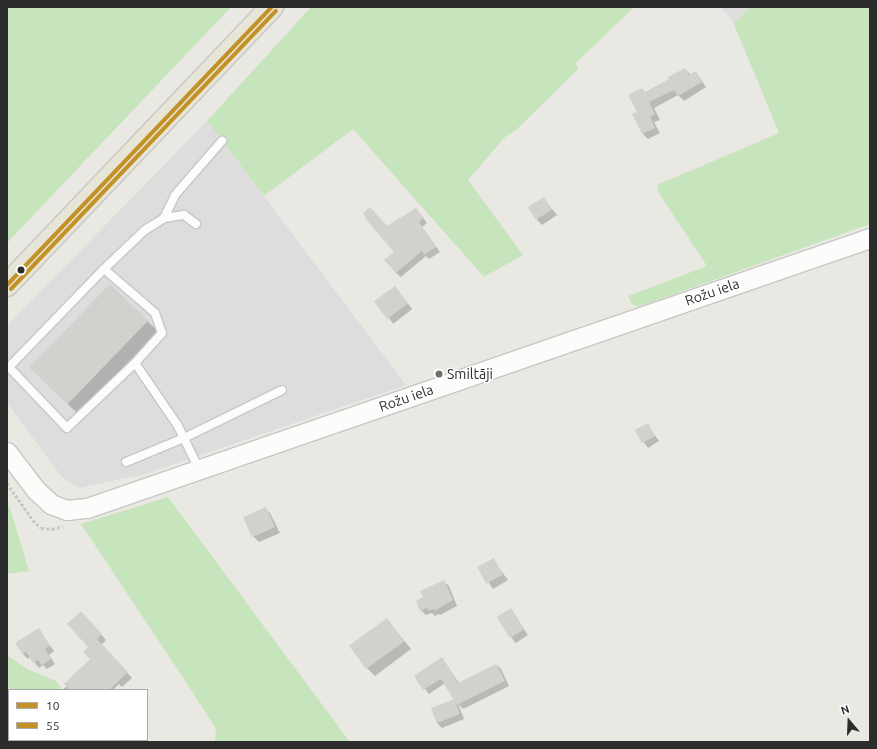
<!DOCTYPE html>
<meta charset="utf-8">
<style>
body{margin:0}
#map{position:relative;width:877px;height:749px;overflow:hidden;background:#eae8e2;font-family:Ubuntu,sans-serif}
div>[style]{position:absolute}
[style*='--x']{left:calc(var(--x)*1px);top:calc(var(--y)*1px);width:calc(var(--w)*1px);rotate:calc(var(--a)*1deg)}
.industrial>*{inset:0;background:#dfdcdd}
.green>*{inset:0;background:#c7e5bc}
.shadow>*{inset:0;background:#0003;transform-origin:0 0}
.building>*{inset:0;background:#d3d1cd;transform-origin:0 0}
.path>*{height:2.5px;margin-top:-1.25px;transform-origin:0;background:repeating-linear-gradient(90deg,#c8c8c7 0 3px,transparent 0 5px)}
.roads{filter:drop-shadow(1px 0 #c8c7c7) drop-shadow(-1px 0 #c8c7c7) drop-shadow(0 1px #c8c7c7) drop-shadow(0 -1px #c8c7c7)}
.service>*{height:8px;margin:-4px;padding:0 4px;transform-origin:4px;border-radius:4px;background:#fcfcfb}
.tertiary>*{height:19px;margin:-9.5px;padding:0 9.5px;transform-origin:9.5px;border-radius:9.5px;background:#fcfcfb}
.primary>*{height:22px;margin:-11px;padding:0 11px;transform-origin:11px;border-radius:11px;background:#e7e5d5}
.bus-1>*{height:4px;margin:-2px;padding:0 2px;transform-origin:2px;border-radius:2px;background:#c29228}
.bus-2>*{height:4px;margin:-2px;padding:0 2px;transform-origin:2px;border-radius:2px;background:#c29228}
.dots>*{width:11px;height:11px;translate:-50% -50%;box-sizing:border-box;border:2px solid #fff;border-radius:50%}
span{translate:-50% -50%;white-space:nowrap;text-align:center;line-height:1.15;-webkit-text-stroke:3px #fff;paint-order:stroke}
.street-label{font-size:14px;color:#2c2c2c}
.poi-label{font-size:14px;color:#2c2c2c}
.left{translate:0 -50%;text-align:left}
.frame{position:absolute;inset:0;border:8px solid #2c2c2c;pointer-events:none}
.legend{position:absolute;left:8px;top:689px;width:140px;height:52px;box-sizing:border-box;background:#fff;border:1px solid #ababab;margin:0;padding:5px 7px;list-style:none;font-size:12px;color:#2c2c2c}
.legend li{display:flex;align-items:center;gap:8px;height:20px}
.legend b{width:20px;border:1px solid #ababab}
.north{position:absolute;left:829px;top:701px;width:40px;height:40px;-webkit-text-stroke:3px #fff;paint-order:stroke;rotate:341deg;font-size:11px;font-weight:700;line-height:16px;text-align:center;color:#2c2c2c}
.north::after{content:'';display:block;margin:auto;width:14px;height:18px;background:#2c2c2c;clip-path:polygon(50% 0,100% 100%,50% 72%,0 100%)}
</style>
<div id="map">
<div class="industrial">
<i style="clip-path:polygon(721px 7px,750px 7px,738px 20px,733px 22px)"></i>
<i style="clip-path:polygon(207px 121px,406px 385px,145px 474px,79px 488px,61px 476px,7px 403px,7px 326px)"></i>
</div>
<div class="green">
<i style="clip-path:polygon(7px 7px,231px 7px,7px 243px)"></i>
<i style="clip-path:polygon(311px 7px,634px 7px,576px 63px,578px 69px,515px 131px,506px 136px,468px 180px,523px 255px,484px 277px,353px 129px,264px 196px,207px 121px)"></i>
<i style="clip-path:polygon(750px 7px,870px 7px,870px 224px,638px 307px,632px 304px,628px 296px,707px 266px,658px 192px,657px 185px,779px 133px,733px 22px,738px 20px)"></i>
<i style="clip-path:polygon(168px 497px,286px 656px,350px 742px,215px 742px,216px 729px,186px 682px,81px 524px)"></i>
<i style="clip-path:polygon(7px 504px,10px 508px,29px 571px,7px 574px)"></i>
<i style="clip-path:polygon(7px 655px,27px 669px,56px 681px,63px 690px,9px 690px,9px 740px,92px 740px,92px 742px,7px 742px)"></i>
</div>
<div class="shadow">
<i style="clip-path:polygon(685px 69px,691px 75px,696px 72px,706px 87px,684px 101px,678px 95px,654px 108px,660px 120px,654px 122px,660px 133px,648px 139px,643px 134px,634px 115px,638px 113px,642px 89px,646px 93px,670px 80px)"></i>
<i style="clip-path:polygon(543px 198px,557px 215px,542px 225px,537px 220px)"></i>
<i style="clip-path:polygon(416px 209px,427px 223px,422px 227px,440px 252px,429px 259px,426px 256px,401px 277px,396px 273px,396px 252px,387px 227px)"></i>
<i style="left:110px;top:285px;width:67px;height:115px;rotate:44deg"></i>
<i style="left:395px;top:287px;width:28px;height:24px;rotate:52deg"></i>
<i style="clip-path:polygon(647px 425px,659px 441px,648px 448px,636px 431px)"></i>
<i style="clip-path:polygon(265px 508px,270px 513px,280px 533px,259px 542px,254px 537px)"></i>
<i style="clip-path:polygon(493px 560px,508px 580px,493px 589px,479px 568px)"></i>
<i style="clip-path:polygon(443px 581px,449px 586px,457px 606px,440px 615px,439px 614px,435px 616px,432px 613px,426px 615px,421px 610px,424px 598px)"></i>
<i style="left:511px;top:609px;width:31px;height:15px;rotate:57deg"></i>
<i style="clip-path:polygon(86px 617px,106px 640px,101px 645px,132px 678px,122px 687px,119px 684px,113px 690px,63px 690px,91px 659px)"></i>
<i style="clip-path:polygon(387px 620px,411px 649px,375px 676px,367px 668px)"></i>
<i style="clip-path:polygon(38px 629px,54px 651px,49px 655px,55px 664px,47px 669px,43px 665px,39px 668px,30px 657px,28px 659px,23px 654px,17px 643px)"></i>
<i style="clip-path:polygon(442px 658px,459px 683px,496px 665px,501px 669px,509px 686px,463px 709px,458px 704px,464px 719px,442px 728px,437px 723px,454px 701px,457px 704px,445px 683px,429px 694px,415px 676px)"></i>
</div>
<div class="building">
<i style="clip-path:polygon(685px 68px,689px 75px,696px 71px,702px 82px,678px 96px,674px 90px,649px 102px,655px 114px,650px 117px,655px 128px,642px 134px,632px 114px,637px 112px,628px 95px,642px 88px,645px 92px,669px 79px,668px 77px)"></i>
<i style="left:544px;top:197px;width:15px;height:19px;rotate:58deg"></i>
<i style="clip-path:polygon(370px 207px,387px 226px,416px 208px,424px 218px,419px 222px,436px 247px,424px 255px,422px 251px,396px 273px,384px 260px,394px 252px,368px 222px,363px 213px)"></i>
<i style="left:110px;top:284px;width:53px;height:116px;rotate:44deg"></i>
<i style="left:395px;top:286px;width:22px;height:26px;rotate:54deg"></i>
<i style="left:648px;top:423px;width:15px;height:15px;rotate:62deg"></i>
<i style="left:266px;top:507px;width:22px;height:25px;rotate:66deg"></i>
<i style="left:494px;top:558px;width:19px;height:19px;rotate:62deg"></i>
<i style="clip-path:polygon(444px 580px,453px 600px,434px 611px,433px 609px,429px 611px,427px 608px,420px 611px,416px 601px,423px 597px,420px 591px)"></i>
<i style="left:511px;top:608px;width:25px;height:17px;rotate:58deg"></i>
<i style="clip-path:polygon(81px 611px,102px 634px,97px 639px,128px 672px,109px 690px,70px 690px,64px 684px,90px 659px,83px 652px,88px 647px,67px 624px)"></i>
<i style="left:387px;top:618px;width:29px;height:47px;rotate:54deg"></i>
<i style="clip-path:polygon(39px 628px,50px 646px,45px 649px,51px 659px,42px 665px,38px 660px,33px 663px,26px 652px,22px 654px,15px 643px)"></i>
<i style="clip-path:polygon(442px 657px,458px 683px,496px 664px,505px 681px,457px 705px,441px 679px,423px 690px,414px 676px)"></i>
<i style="left:454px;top:699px;width:16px;height:25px;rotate:68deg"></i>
</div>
<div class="path">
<i style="--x:7;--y:483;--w:45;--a:54.9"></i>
<i style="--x:33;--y:520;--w:11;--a:45"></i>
<i style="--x:41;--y:528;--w:11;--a:5"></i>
<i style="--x:52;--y:529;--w:11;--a:-15"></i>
</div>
<div class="roads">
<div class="service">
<i style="--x:164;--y:218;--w:25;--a:-64"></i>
<i style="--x:175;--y:195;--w:72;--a:-49"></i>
<i style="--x:104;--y:269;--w:67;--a:40.8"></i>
<i style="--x:155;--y:313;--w:21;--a:71"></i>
<i style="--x:162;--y:333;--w:40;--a:132"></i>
<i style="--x:135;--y:363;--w:94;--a:136.3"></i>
<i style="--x:67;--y:428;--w:84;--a:-133.6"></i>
<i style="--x:9;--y:367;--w:136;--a:-45.9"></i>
<i style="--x:104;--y:269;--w:57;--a:-43.6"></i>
<i style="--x:145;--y:230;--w:22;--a:-32"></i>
<i style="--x:164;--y:218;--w:20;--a:-9"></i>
<i style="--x:184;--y:215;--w:15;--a:37"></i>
<i style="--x:135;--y:363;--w:76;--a:55.7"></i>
<i style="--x:178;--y:426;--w:48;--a:64"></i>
<i style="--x:126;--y:462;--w:63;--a:-22.5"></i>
<i style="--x:184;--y:438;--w:109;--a:-26.1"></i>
</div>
<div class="tertiary">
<i style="--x:7;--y:452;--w:48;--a:52.7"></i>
<i style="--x:36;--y:490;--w:21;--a:43"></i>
<i style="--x:51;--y:504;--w:17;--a:21"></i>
<i style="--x:67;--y:510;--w:20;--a:-6"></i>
<i style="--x:87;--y:508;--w:828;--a:-19.03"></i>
</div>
<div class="primary">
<i style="--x:7;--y:285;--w:384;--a:-46.4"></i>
</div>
</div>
<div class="bus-1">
<i style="--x:7;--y:285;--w:384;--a:-46.4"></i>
</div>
<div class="bus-2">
<i style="--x:11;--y:289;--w:384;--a:-46.4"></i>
</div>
<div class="dots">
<i style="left:21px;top:270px;background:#2c2c2c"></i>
<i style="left:439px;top:374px;background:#6e6e6c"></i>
</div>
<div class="street-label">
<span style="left:712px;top:292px;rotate:-19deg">Rožu iela</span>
<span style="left:406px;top:398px;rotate:-19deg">Rožu iela</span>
</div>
<div class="poi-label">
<span class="left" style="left:447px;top:374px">Smiltāji</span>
</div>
<div class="frame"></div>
<ul class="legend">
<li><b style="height:5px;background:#c29228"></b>10</li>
<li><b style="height:5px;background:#c29228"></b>55</li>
</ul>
<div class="north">N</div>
</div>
